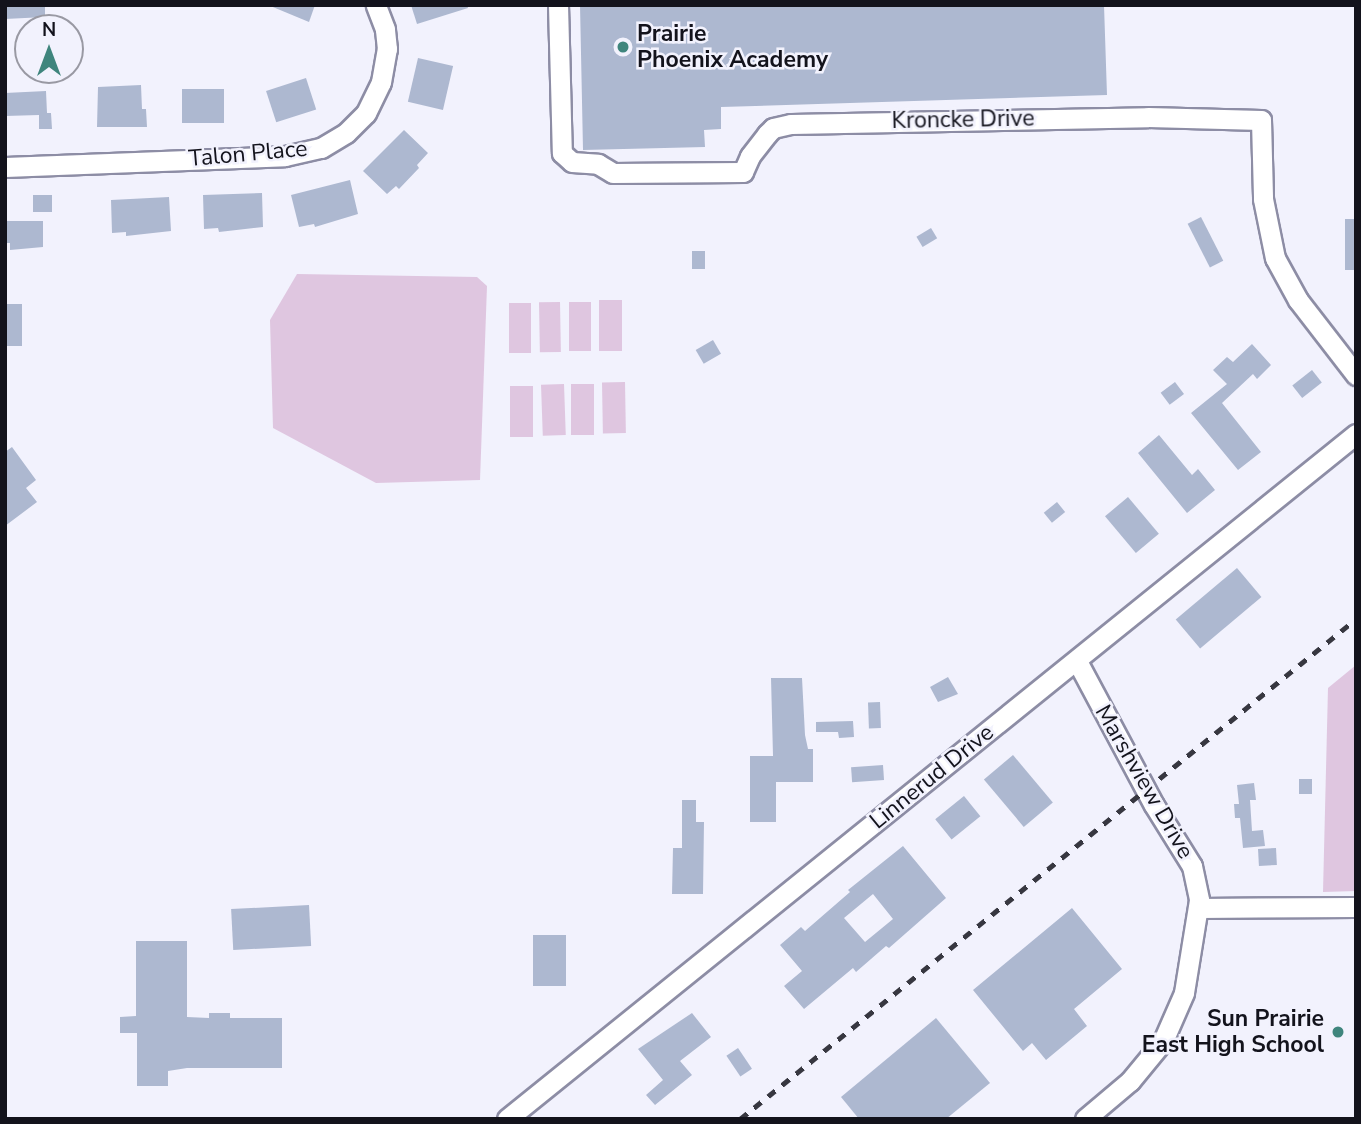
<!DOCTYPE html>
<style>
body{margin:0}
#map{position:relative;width:1361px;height:1124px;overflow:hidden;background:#f2f2fd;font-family:"Nunito Sans",sans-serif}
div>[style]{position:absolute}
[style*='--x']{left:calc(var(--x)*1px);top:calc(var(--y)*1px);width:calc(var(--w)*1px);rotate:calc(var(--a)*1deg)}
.green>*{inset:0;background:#dfc6e0;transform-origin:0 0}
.building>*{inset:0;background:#adb8d0;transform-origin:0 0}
.roads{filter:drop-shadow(2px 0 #8d8da5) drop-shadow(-2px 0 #8d8da5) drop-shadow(0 2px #8d8da5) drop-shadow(0 -2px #8d8da5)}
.minor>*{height:19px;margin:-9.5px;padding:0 9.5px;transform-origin:9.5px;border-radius:9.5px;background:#fff}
.rail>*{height:4.5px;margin-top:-2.25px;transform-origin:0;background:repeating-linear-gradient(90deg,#373740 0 9px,transparent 0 18px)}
.dots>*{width:19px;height:19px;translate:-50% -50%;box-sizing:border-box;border:4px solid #f2f2fd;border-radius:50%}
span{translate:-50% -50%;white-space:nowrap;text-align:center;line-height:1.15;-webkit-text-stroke:5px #f2f2fd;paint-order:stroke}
.poi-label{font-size:23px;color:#13131c;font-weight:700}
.left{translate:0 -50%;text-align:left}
.right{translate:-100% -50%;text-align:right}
.street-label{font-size:23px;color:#13131c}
.frame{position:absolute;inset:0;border:7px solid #13131c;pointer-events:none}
.north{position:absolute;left:14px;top:14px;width:70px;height:70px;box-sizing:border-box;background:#f2f2fd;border:2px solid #9999a3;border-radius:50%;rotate:0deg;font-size:19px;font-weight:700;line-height:28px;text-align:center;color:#13131c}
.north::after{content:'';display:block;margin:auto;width:24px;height:32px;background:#3f857d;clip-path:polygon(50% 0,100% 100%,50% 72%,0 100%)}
</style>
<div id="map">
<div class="green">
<i style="clip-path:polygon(297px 274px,477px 277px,487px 286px,480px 480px,376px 483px,273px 428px,270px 320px)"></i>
<i style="left:599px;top:300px;width:23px;height:51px"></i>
<i style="left:560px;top:302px;width:50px;height:21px;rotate:89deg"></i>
<i style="left:569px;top:302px;width:22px;height:49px"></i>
<i style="left:509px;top:303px;width:22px;height:50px"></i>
<i style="left:625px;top:382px;width:51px;height:23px;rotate:89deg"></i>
<i style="left:564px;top:384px;width:51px;height:23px;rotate:88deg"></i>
<i style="left:571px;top:384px;width:23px;height:51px"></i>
<i style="left:510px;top:386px;width:23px;height:51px"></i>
<i style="clip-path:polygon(1356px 665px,1356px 891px,1323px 892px,1328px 688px)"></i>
</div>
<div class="building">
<i style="clip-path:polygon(5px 5px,45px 5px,45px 17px,5px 19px)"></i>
<i style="clip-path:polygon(268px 5px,315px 5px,309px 22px)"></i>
<i style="clip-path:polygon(411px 5px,467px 5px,468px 8px,417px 24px)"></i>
<i style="clip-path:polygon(580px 5px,1104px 5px,1107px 95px,721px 107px,721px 129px,704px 130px,705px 147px,583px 150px)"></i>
<i style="left:418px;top:58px;width:36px;height:45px;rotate:13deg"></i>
<i style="left:306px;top:78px;width:33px;height:42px;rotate:72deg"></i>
<i style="clip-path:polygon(141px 85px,142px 109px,146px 109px,147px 127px,97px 127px,98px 87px)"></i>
<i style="left:224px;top:89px;width:34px;height:42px;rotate:90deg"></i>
<i style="clip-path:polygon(46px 91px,47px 113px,51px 113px,52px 129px,39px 129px,39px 115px,5px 116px,5px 93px)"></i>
<i style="clip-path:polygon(404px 130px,428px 153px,417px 165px,419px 168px,399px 189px,396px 186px,387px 194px,363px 171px)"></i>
<i style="clip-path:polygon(350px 180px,358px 214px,315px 227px,314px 224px,299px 227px,291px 195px)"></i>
<i style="clip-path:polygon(262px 193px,263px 227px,219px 232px,218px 228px,204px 229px,203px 195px)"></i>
<i style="left:52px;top:195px;width:17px;height:19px;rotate:90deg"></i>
<i style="clip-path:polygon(169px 197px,171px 231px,126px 236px,126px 232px,112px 233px,111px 200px)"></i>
<i style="left:1201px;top:217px;width:49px;height:15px;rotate:63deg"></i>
<i style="left:1345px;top:219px;width:11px;height:51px"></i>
<i style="clip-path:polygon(5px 221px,43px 221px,43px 247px,10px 250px,10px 243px,5px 243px)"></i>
<i style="left:931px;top:228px;width:12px;height:17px;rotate:59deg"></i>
<i style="left:692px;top:251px;width:13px;height:18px"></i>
<i style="left:5px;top:304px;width:17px;height:42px"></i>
<i style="left:713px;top:340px;width:16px;height:20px;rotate:60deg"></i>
<i style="clip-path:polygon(1252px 344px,1271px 365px,1257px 379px,1253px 374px,1222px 403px,1261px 452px,1238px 470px,1191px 413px,1227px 384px,1213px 370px,1227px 357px,1233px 362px)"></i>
<i style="left:1312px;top:370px;width:16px;height:25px;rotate:52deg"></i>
<i style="left:1175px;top:382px;width:15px;height:18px;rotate:53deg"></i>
<i style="clip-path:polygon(1159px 435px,1192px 475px,1198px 469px,1215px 490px,1187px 513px,1138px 453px)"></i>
<i style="clip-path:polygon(12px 447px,36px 480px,26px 488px,37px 502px,5px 526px,5px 452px)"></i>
<i style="left:1128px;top:497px;width:48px;height:30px;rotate:50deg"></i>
<i style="left:1057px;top:502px;width:13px;height:17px;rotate:51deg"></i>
<i style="left:1237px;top:568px;width:38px;height:80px;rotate:50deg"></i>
<i style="clip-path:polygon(948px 677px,958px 694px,938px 702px,930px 687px)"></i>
<i style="clip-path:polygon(771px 678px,802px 678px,805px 735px,808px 749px,813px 749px,813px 782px,776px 782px,776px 822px,750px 822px,750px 756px,773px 756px)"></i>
<i style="left:880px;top:702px;width:26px;height:12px;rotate:88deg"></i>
<i style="clip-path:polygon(853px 721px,854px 737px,839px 738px,838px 732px,816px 732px,816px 722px)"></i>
<i style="left:1013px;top:755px;width:62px;height:38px;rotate:50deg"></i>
<i style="left:883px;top:765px;width:15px;height:32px;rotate:86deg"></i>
<i style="left:1299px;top:779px;width:13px;height:15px"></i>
<i style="clip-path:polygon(1254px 783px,1256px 800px,1250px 800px,1252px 831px,1263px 830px,1265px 846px,1243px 848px,1240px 818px,1235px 818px,1234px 804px,1239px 804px,1237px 785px)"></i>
<i style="left:964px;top:796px;width:26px;height:37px;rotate:51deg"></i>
<i style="clip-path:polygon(682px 800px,696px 800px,696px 822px,704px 822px,703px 894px,672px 894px,673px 848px,682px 848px)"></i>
<i style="clip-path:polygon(evenodd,903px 846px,946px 898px,889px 948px,886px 946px,856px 972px,853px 968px,804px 1009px,784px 986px,802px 971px,780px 945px,801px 927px,805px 931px,850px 892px,848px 890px,903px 846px,873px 894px,893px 919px,865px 942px,844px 918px,873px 894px)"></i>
<i style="left:1276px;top:848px;width:17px;height:18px;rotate:87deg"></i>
<i style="left:309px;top:905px;width:41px;height:78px;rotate:87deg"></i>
<i style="clip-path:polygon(1072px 908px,1122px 969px,1074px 1009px,1087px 1026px,1046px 1060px,1032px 1043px,1023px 1051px,973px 990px)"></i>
<i style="left:533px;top:935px;width:33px;height:51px"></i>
<i style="clip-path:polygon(136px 941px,187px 941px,187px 1017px,209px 1018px,209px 1013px,230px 1013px,230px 1018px,282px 1018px,282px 1068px,187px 1068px,168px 1071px,168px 1086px,137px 1086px,137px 1033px,120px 1033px,120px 1017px,136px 1016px)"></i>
<i style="clip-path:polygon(692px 1013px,711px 1037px,680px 1061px,692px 1075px,655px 1105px,646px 1095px,663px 1080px,638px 1049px)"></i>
<i style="clip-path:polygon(936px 1018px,990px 1083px,946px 1119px,859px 1119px,841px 1097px)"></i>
<i style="left:738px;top:1048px;width:25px;height:14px;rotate:56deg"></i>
</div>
<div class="roads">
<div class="minor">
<i style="--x:558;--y:5;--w:148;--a:88.5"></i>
<i style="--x:562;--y:153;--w:13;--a:42"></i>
<i style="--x:572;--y:162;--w:26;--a:4"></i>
<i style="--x:598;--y:164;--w:17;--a:31"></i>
<i style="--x:613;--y:173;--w:130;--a:-0.4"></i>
<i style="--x:743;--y:172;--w:17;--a:-66"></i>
<i style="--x:750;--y:156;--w:28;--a:-52"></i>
<i style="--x:767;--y:134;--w:8;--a:-45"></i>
<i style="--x:773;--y:128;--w:18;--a:-13"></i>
<i style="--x:791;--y:124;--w:357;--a:-1.1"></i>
<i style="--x:1148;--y:117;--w:113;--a:1.5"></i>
<i style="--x:1261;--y:120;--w:79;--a:88.5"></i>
<i style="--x:1263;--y:199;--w:60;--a:78.5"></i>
<i style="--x:1275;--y:258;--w:48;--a:61.3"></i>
<i style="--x:1298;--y:300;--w:95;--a:52.3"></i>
<i style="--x:5;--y:167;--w:280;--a:-2.2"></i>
<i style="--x:285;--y:156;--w:37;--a:-13"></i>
<i style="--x:321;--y:148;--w:29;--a:-31"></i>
<i style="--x:346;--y:133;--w:28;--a:-45"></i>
<i style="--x:366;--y:113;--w:34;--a:-64"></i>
<i style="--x:381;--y:82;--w:34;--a:-80"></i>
<i style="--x:387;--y:49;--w:20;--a:-96"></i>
<i style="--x:385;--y:29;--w:26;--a:-111"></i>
<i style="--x:1077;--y:661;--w:163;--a:61.9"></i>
<i style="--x:1154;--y:805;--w:72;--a:58.1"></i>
<i style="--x:1192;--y:866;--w:35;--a:78"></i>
<i style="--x:1199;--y:900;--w:94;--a:99.2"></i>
<i style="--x:1184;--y:993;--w:52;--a:113.6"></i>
<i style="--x:1163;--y:1041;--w:52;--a:129.5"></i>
<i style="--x:1130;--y:1081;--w:59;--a:139.8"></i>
<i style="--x:1199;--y:908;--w:157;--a:-0.4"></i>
<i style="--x:507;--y:1119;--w:1091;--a:-38.9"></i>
</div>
</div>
<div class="rail">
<i style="--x:740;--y:1119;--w:793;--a:-39.07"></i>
</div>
<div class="dots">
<i style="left:623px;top:47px;background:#3f857d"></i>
<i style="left:1338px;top:1032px;background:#3f857d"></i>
</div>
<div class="poi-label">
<span class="left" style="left:637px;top:47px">Prairie<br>Phoenix Academy</span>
<span class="right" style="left:1324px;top:1032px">Sun Prairie<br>East High School</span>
</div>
<div class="street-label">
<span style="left:963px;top:120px;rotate:-1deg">Kroncke Drive</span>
<span style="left:248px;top:154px;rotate:-5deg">Talon Place</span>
<span style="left:932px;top:777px;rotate:-39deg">Linnerud Drive</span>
<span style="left:1144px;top:782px;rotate:60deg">Marshview Drive</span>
</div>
<div class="frame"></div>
<div class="north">N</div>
</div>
